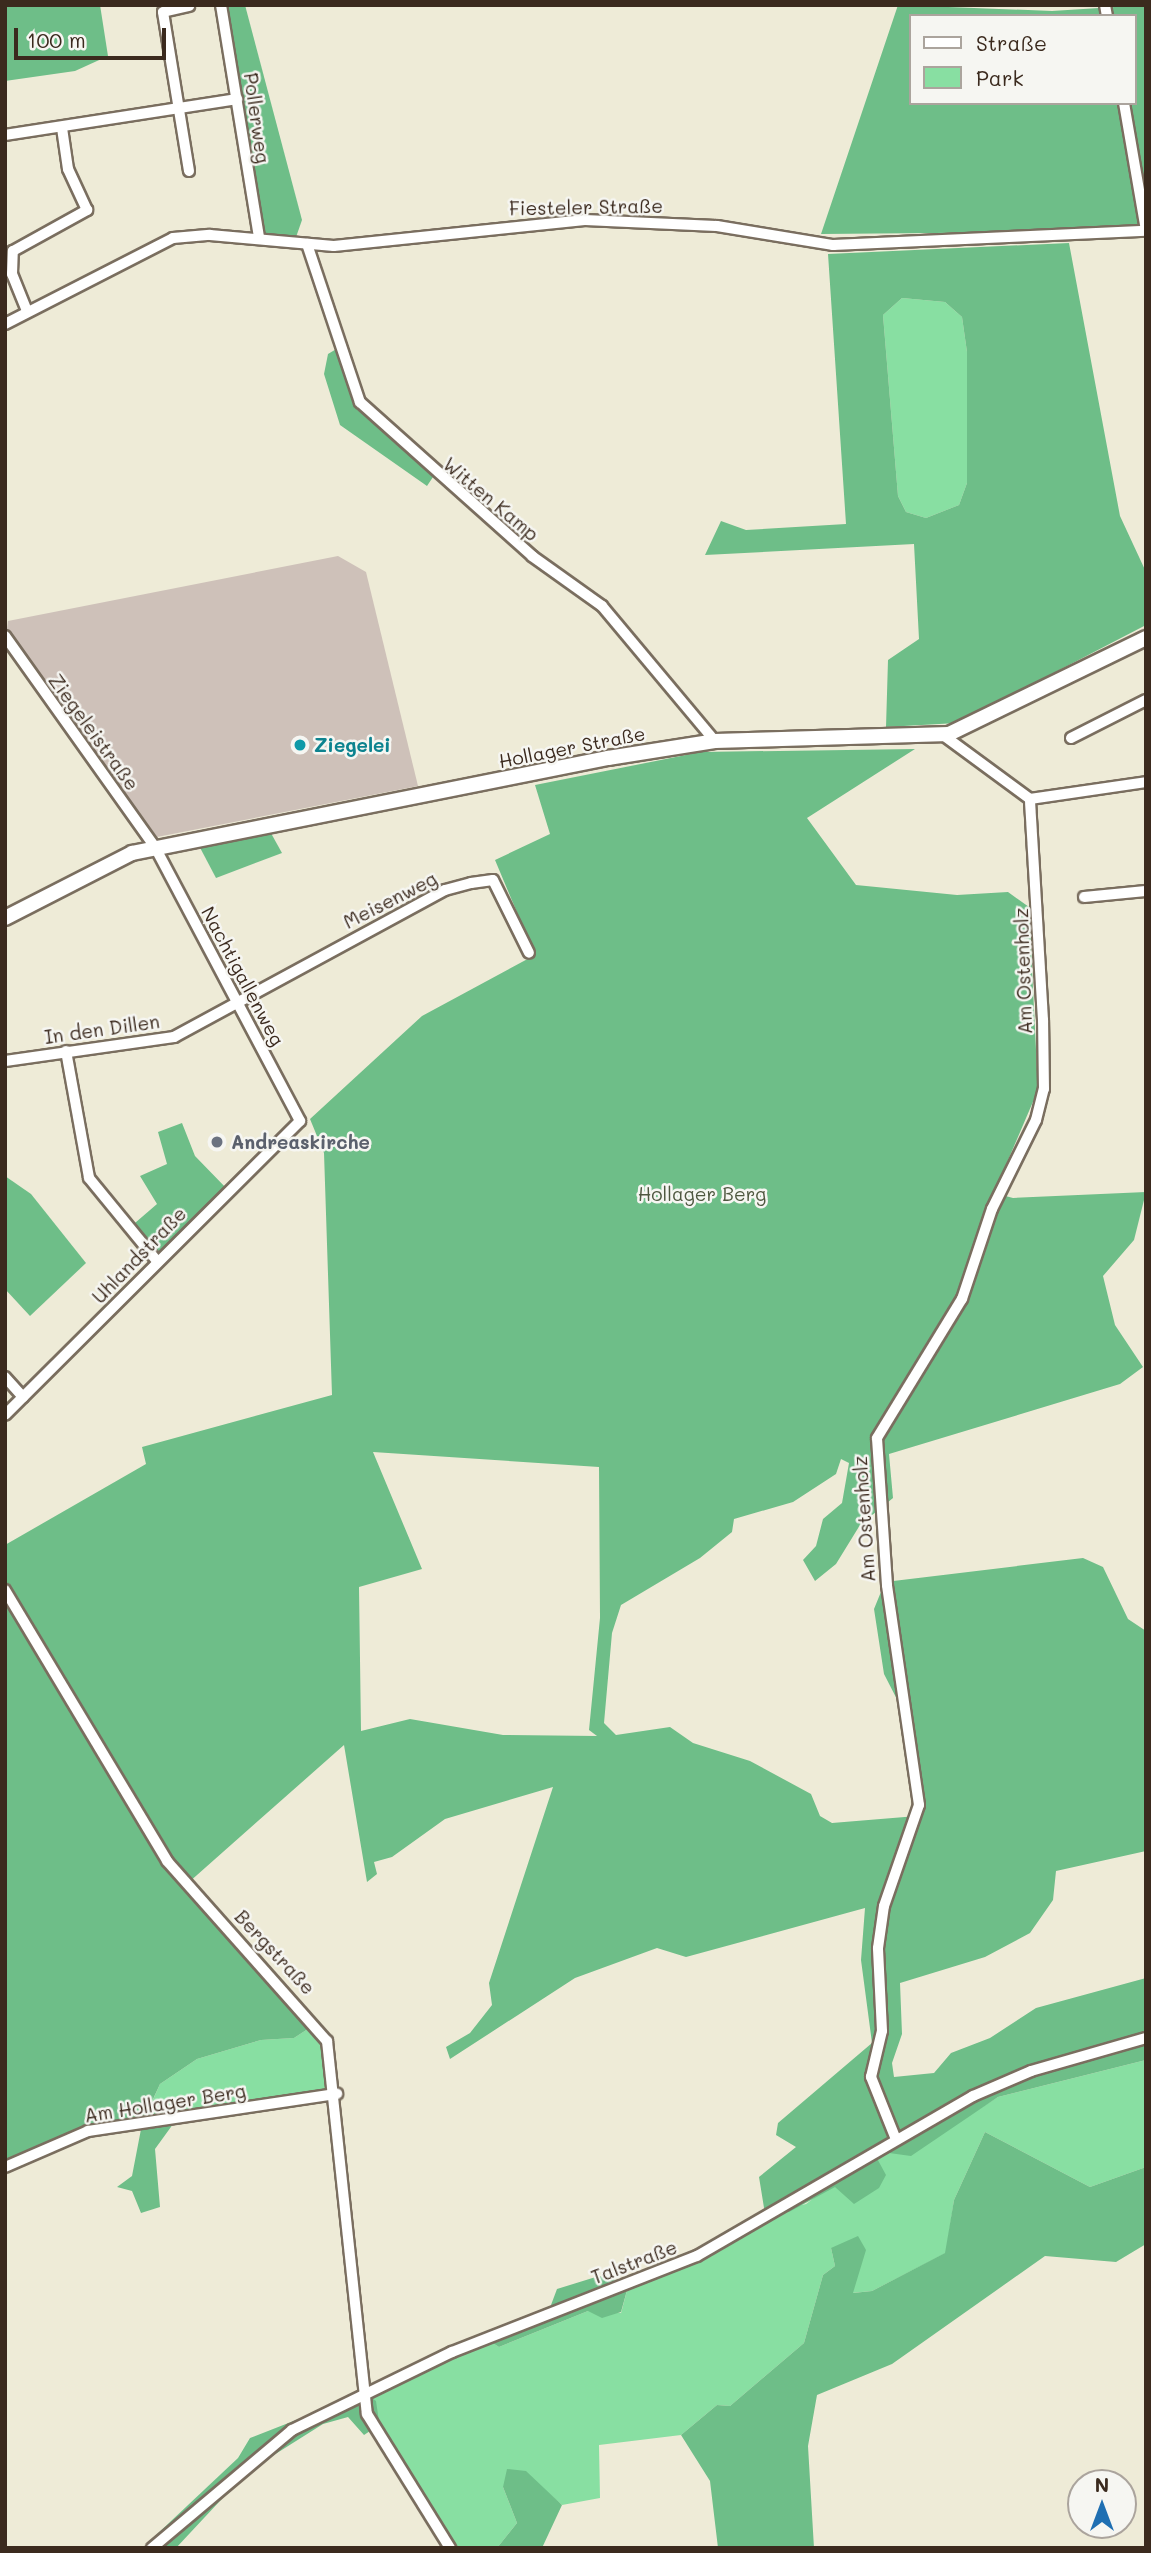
<!DOCTYPE html>
<meta charset="utf-8">
<style>
body{margin:0}
#map{position:relative;width:1151px;height:2553px;overflow:hidden;background:#eeebd7;font-family:Mali,sans-serif}
div>[style]{position:absolute}
[style*='--x']{left:calc(var(--x)*1px);top:calc(var(--y)*1px);width:calc(var(--w)*1px);rotate:calc(var(--a)*1deg)}
.industrial>*{inset:0;background:#cec1b9}
.green>*{inset:0;background:#88dfa2}
.forest>*{inset:0;background:#6ebe88}
.roads{filter:drop-shadow(2px 0 #7a6e5f) drop-shadow(-2px 0 #7a6e5f) drop-shadow(0 2px #7a6e5f) drop-shadow(0 -2px #7a6e5f)}
.minor>*{height:10px;margin:-5px;padding:0 5px;transform-origin:5px;border-radius:5px;background:#fff}
.major>*{height:14px;margin:-7px;padding:0 7px;transform-origin:7px;border-radius:7px;background:#fff}
.dots>*{width:19px;height:19px;translate:-50% -50%;box-sizing:border-box;border:4px solid #f6f6f2;border-radius:50%}
span{translate:-50% -50%;white-space:nowrap;text-align:center;line-height:1.15;-webkit-text-stroke:5px #f6f6f2;paint-order:stroke}
.street-label{font-size:19px;color:#3b2a1e}
.culture-label{font-size:19px;color:#0d838f;font-weight:700}
.left{translate:0 -50%;text-align:left}
.worship-label{font-size:19px;color:#5b616d;font-weight:700}
.park-label{font-size:19px;color:#4e573f}
.frame{position:absolute;inset:0;border:7px solid #3b2a1e;pointer-events:none}
.legend{position:absolute;left:909px;top:14px;width:228px;height:91px;box-sizing:border-box;background:#f6f6f2;border:2px solid #aba49d;margin:0;padding:9px 12px;list-style:none;font-size:21px;color:#3b2a1e}
.legend li{display:flex;align-items:center;gap:14px;height:35px}
.legend b{width:35px;border:2px solid #aba49d}
.north{position:absolute;left:1067px;top:2469px;width:70px;height:70px;box-sizing:border-box;background:#f6f6f2;border:2px solid #aba49d;border-radius:50%;rotate:0deg;font-size:19px;font-weight:700;line-height:28px;text-align:center;color:#3b2a1e}
.north::after{content:'';display:block;margin:auto;width:24px;height:32px;background:#1f6fb2;clip-path:polygon(50% 0,100% 100%,50% 72%,0 100%)}
.scale{position:absolute;left:14px;top:28px;width:152px;height:32px;box-sizing:border-box;border:4px solid #3b2a1e;border-top:0;padding-left:9px;font-size:21px;line-height:24px;white-space:nowrap;color:#3b2a1e;-webkit-text-stroke:5px #f6f6f2;paint-order:stroke}
</style>
<div id="map">
<div class="industrial">
<i style="clip-path:polygon(338px 556px,366px 572px,418px 786px,157px 837px,7px 629px,8px 621px)"></i>
</div>
<div class="green">
<i style="clip-path:polygon(902px 298px,945px 302px,962px 317px,967px 352px,967px 483px,959px 505px,926px 518px,906px 512px,898px 496px,883px 315px)"></i>
<i style="clip-path:polygon(317px 2023px,337px 2094px,142px 2124px,160px 2084px,197px 2059px,261px 2040px,294px 2038px)"></i>
<i style="clip-path:polygon(1146px 2060px,1146px 2167px,1090px 2187px,985px 2132px,954px 2200px,946px 2253px,872px 2291px,852px 2293px,865px 2250px,831px 2248px,835px 2266px,823px 2275px,804px 2343px,730px 2406px,717px 2405px,681px 2435px,599px 2445px,600px 2498px,562px 2505px,546px 2491px,503px 2487px,517px 2523px,497px 2548px,450px 2548px,408px 2487px,365px 2393px,485px 2338px,499px 2347px,588px 2311px,621px 2313px,629px 2283px,765px 2214px,806px 2204px,895px 2137px,915px 2150px,998px 2097px)"></i>
</div>
<div class="forest">
<i style="clip-path:polygon(5px 5px,100px 5px,108px 56px,75px 71px,5px 81px)"></i>
<i style="clip-path:polygon(221px 5px,245px 5px,302px 220px,295px 240px,259px 236px)"></i>
<i style="clip-path:polygon(evenodd,898px 5px,1052px 11px,1146px 5px,1146px 231px,821px 234px,898px 5px,911px 16px,1135px 16px,1135px 103px,911px 103px,911px 16px)"></i>
<i style="clip-path:polygon(evenodd,1069px 243px,1120px 516px,1146px 572px,1146px 625px,957px 723px,886px 727px,888px 660px,919px 639px,914px 544px,705px 555px,721px 521px,746px 530px,846px 524px,828px 254px,1069px 243px,902px 298px,945px 302px,962px 317px,967px 352px,967px 483px,959px 505px,926px 518px,906px 512px,898px 496px,883px 315px,902px 298px)"></i>
<i style="clip-path:polygon(343px 345px,360px 402px,435px 474px,427px 486px,340px 425px,324px 374px,328px 354px)"></i>
<i style="clip-path:polygon(evenodd,915px 749px,807px 818px,856px 885px,957px 895px,1008px 892px,1029px 907px,1038px 1090px,994px 1193px,1013px 1198px,1146px 1192px,1134px 1240px,1103px 1276px,1115px 1325px,1143px 1367px,1120px 1384px,889px 1454px,893px 1498px,860px 1525px,836px 1564px,815px 1581px,803px 1560px,816px 1546px,823px 1519px,842px 1503px,849px 1463px,841px 1459px,836px 1474px,793px 1502px,734px 1519px,732px 1532px,700px 1558px,621px 1605px,612px 1633px,604px 1723px,616px 1735px,670px 1727px,693px 1743px,750px 1761px,811px 1794px,820px 1816px,832px 1823px,917px 1816px,903px 1711px,884px 1674px,874px 1609px,885px 1582px,1083px 1558px,1103px 1567px,1128px 1619px,1146px 1631px,1146px 1851px,1056px 1871px,1053px 1900px,1030px 1933px,985px 1957px,900px 1983px,902px 2034px,892px 2063px,894px 2077px,934px 2073px,951px 2053px,990px 2038px,1036px 2008px,1146px 1978px,1146px 2060px,998px 2097px,911px 2156px,889px 2153px,894px 2138px,873px 2151px,886px 2175px,879px 2188px,854px 2204px,835px 2187px,789px 2212px,765px 2214px,759px 2177px,796px 2147px,776px 2135px,778px 2123px,872px 2043px,861px 1960px,865px 1908px,686px 1957px,657px 1948px,575px 1978px,450px 2059px,446px 2047px,470px 2033px,492px 2005px,489px 1983px,553px 1787px,445px 1819px,392px 1857px,374px 1862px,377px 1874px,367px 1882px,344px 1745px,188px 1883px,317px 2023px,294px 2038px,261px 2040px,197px 2059px,160px 2084px,142px 2123px,176px 2120px,155px 2149px,160px 2207px,141px 2213px,132px 2191px,117px 2187px,132px 2176px,142px 2124px,88px 2131px,5px 2167px,5px 1545px,146px 1464px,142px 1447px,332px 1395px,324px 1153px,310px 1119px,422px 1016px,535px 955px,495px 860px,550px 834px,535px 785px,701px 752px,915px 749px,373px 1452px,599px 1467px,600px 1618px,589px 1730px,597px 1736px,503px 1735px,410px 1719px,361px 1731px,359px 1587px,422px 1569px,373px 1452px)"></i>
<i style="clip-path:polygon(267px 826px,282px 853px,216px 878px,196px 840px)"></i>
<i style="clip-path:polygon(182px 1123px,195px 1156px,228px 1190px,157px 1261px,128px 1229px,157px 1204px,140px 1176px,167px 1164px,158px 1132px)"></i>
<i style="clip-path:polygon(5px 1176px,31px 1194px,86px 1263px,30px 1316px,5px 1289px)"></i>
<i style="clip-path:polygon(985px 2132px,1090px 2187px,1146px 2167px,1146px 2244px,1116px 2262px,1045px 2256px,892px 2364px,817px 2395px,808px 2446px,814px 2548px,718px 2548px,710px 2481px,681px 2435px,717px 2405px,730px 2406px,804px 2343px,823px 2275px,835px 2266px,831px 2248px,858px 2236px,866px 2250px,853px 2293px,872px 2291px,945px 2253px,954px 2200px)"></i>
<i style="clip-path:polygon(599px 2276px,629px 2283px,621px 2312px,602px 2318px,588px 2311px,499px 2347px,485px 2338px,548px 2313px,557px 2289px)"></i>
<i style="clip-path:polygon(365px 2393px,376px 2401px,379px 2421px,373px 2429px,364px 2435px,348px 2417px,323px 2424px,247px 2472px,176px 2548px,157px 2548px,153px 2538px,238px 2458px,250px 2438px)"></i>
<i style="clip-path:polygon(507px 2469px,526px 2471px,562px 2505px,542px 2548px,497px 2548px,517px 2523px,503px 2487px)"></i>
</div>
<div class="roads">
<div class="minor">
<i style="--x:221;--y:5;--w:234;--a:80.7"></i>
<i style="--x:1105;--y:5;--w:11;--a:80"></i>
<i style="--x:1124;--y:103;--w:129;--a:80.2"></i>
<i style="--x:5;--y:135;--w:235;--a:-8.8"></i>
<i style="--x:189;--y:171;--w:161;--a:-99.3"></i>
<i style="--x:163;--y:12;--w:27;--a:-13"></i>
<i style="--x:307;--y:244;--w:167;--a:71.5"></i>
<i style="--x:360;--y:402;--w:231;--a:41.8"></i>
<i style="--x:532;--y:556;--w:86;--a:35.5"></i>
<i style="--x:602;--y:606;--w:176;--a:50.1"></i>
<i style="--x:27;--y:311;--w:40;--a:-112"></i>
<i style="--x:12;--y:274;--w:23;--a:-88"></i>
<i style="--x:13;--y:251;--w:85;--a:-29"></i>
<i style="--x:87;--y:210;--w:45;--a:-114.9"></i>
<i style="--x:68;--y:169;--w:41;--a:-98.3"></i>
<i style="--x:5;--y:324;--w:189;--a:-27.1"></i>
<i style="--x:173;--y:238;--w:37;--a:-5"></i>
<i style="--x:210;--y:235;--w:124;--a:5.1"></i>
<i style="--x:334;--y:246;--w:252;--a:-5.9"></i>
<i style="--x:585;--y:220;--w:132;--a:2.6"></i>
<i style="--x:717;--y:226;--w:118;--a:9.3"></i>
<i style="--x:833;--y:245;--w:313;--a:-2.6"></i>
<i style="--x:5;--y:636;--w:259;--a:54.6"></i>
<i style="--x:155;--y:847;--w:310;--a:62.1"></i>
<i style="--x:300;--y:1121;--w:416;--a:135.1"></i>
<i style="--x:943;--y:735;--w:108;--a:36.3"></i>
<i style="--x:1030;--y:799;--w:117;--a:-8.3"></i>
<i style="--x:1071;--y:738;--w:84;--a:-26.9"></i>
<i style="--x:1084;--y:897;--w:62;--a:-5.5"></i>
<i style="--x:66;--y:1051;--w:129;--a:79.7"></i>
<i style="--x:89;--y:1178;--w:107;--a:50.7"></i>
<i style="--x:5;--y:1061;--w:171;--a:-8.1"></i>
<i style="--x:174;--y:1037;--w:308;--a:-28.5"></i>
<i style="--x:445;--y:890;--w:27;--a:-15"></i>
<i style="--x:471;--y:883;--w:22;--a:-8"></i>
<i style="--x:493;--y:880;--w:81;--a:63.7"></i>
<i style="--x:5;--y:1377;--w:27;--a:48"></i>
<i style="--x:5;--y:1590;--w:316;--a:59.1"></i>
<i style="--x:167;--y:1861;--w:241;--a:48.4"></i>
<i style="--x:327;--y:2041;--w:375;--a:83.9"></i>
<i style="--x:367;--y:2414;--w:158;--a:58.2"></i>
<i style="--x:895;--y:2137;--w:65;--a:-111.8"></i>
<i style="--x:871;--y:2077;--w:47;--a:-76.6"></i>
<i style="--x:882;--y:2031;--w:83;--a:-92.8"></i>
<i style="--x:878;--y:1948;--w:42;--a:-81.9"></i>
<i style="--x:884;--y:1906;--w:107;--a:-70.9"></i>
<i style="--x:919;--y:1805;--w:222;--a:-98.3"></i>
<i style="--x:887;--y:1585;--w:147;--a:-93.9"></i>
<i style="--x:877;--y:1438;--w:163;--a:-58.6"></i>
<i style="--x:962;--y:1299;--w:95;--a:-71.6"></i>
<i style="--x:992;--y:1209;--w:99;--a:-63.7"></i>
<i style="--x:1036;--y:1120;--w:32;--a:-76"></i>
<i style="--x:1044;--y:1089;--w:69;--a:-90.8"></i>
<i style="--x:1043;--y:1020;--w:221;--a:-93.4"></i>
<i style="--x:5;--y:2167;--w:90;--a:-23.4"></i>
<i style="--x:88;--y:2131;--w:252;--a:-8.5"></i>
<i style="--x:152;--y:2548;--w:183;--a:-40.1"></i>
<i style="--x:292;--y:2430;--w:178;--a:-26"></i>
<i style="--x:452;--y:2352;--w:263;--a:-21.4"></i>
<i style="--x:697;--y:2256;--w:319;--a:-30.1"></i>
<i style="--x:973;--y:2096;--w:63;--a:-23.3"></i>
<i style="--x:1031;--y:2071;--w:120;--a:-16"></i>
</div>
<div class="major">
<i style="--x:5;--y:918;--w:143;--a:-27.1"></i>
<i style="--x:132;--y:853;--w:485;--a:-11.3"></i>
<i style="--x:608;--y:758;--w:108;--a:-9"></i>
<i style="--x:715;--y:741;--w:234;--a:-1.7"></i>
<i style="--x:949;--y:734;--w:219;--a:-26"></i>
</div>
</div>
<div class="dots">
<i style="left:300px;top:745px;background:#0f9aa8"></i>
<i style="left:217px;top:1142px;background:#6b7280"></i>
</div>
<div class="street-label">
<span style="left:257px;top:118px;rotate:82deg">Pollerweg</span>
<span style="left:586px;top:207px;rotate:-1deg">Fiesteler Straße</span>
<span style="left:491px;top:499px;rotate:40deg">Witten Kamp</span>
<span style="left:94px;top:732px;rotate:54deg">Ziegeleistraße</span>
<span style="left:572px;top:747px;rotate:-11deg">Hollager Straße</span>
<span style="left:390px;top:900px;rotate:-27deg">Meisenweg</span>
<span style="left:1023px;top:971px;rotate:-92deg">Am Ostenholz</span>
<span style="left:243px;top:976px;rotate:62deg">Nachtigallenweg</span>
<span style="left:102px;top:1029px;rotate:-8deg">In den Dillen</span>
<span style="left:139px;top:1255px;rotate:-46deg">Uhlandstraße</span>
<span style="left:864px;top:1519px;rotate:-94deg">Am Ostenholz</span>
<span style="left:275px;top:1952px;rotate:47deg">Bergstraße</span>
<span style="left:165px;top:2103px;rotate:-9deg">Am Hollager Berg</span>
<span style="left:634px;top:2262px;rotate:-21deg">Talstraße</span>
</div>
<div class="culture-label">
<span class="left" style="left:314px;top:745px">Ziegelei</span>
</div>
<div class="worship-label">
<span class="left" style="left:231px;top:1142px">Andreaskirche</span>
</div>
<div class="park-label">
<span style="left:702px;top:1194px">Hollager Berg</span>
</div>
<div class="frame"></div>
<ul class="legend">
<li><b style="height:9px;background:#fff"></b>Straße</li>
<li><b style="height:19px;background:#88dfa2"></b>Park</li>
</ul>
<div class="north">N</div>
<div class="scale">100 m</div>
</div>
